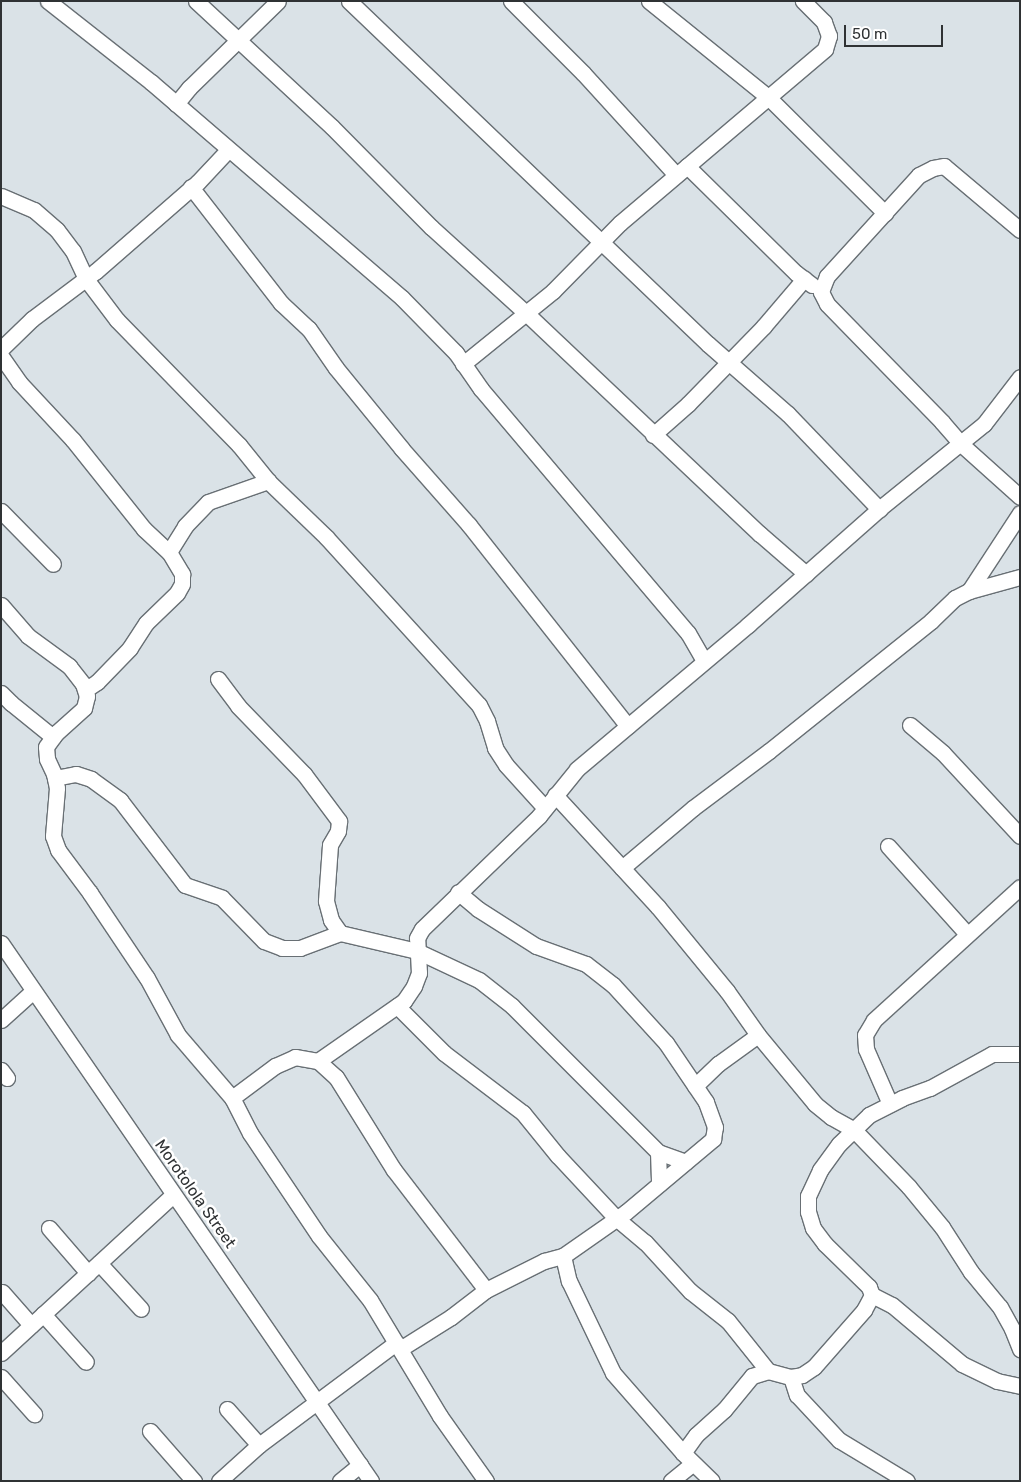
<!DOCTYPE html>
<style>
body{margin:0}
#map{position:relative;width:1021px;height:1482px;overflow:hidden;background:#dae2e7;font-family:Rubik,sans-serif}
div>[style]{position:absolute}
[style*='--x']{left:calc(var(--x)*1px);top:calc(var(--y)*1px);width:calc(var(--w)*1px);rotate:calc(var(--a)*1deg)}
.roads{filter:drop-shadow(1px 0 #686f74) drop-shadow(-1px 0 #686f74) drop-shadow(0 1px #686f74) drop-shadow(0 -1px #686f74)}
.minor>*{height:15px;margin:-7.5px;padding:0 7.5px;transform-origin:7.5px;border-radius:7.5px;background:#fff}
span{translate:-50% -50%;white-space:nowrap;text-align:center;line-height:1.15;-webkit-text-stroke:5px #fff;paint-order:stroke}
.street-label{font-size:16px;color:#2f3234}
.frame{position:absolute;inset:0;border:2px solid #2f3234;pointer-events:none}
.scale{position:absolute;left:844px;top:25px;width:99px;height:22px;box-sizing:border-box;border:2px solid #2f3234;border-top:0;padding-left:6px;font-size:15px;line-height:18px;white-space:nowrap;color:#2f3234;-webkit-text-stroke:4px #fff;paint-order:stroke}
</style>
<div id="map">
<div class="roads">
<div class="minor">
<i style="--x:48;--y:1;--w:131;--a:38.2"></i>
<i style="--x:151;--y:82;--w:331;--a:40.7"></i>
<i style="--x:402;--y:298;--w:77;--a:45.5"></i>
<i style="--x:456;--y:353;--w:44;--a:55.2"></i>
<i style="--x:481;--y:389;--w:320;--a:49.7"></i>
<i style="--x:688;--y:633;--w:32;--a:60"></i>
<i style="--x:196;--y:1;--w:185;--a:42.8"></i>
<i style="--x:332;--y:127;--w:141;--a:45.3"></i>
<i style="--x:431;--y:227;--w:128;--a:42.2"></i>
<i style="--x:526;--y:313;--w:322;--a:43.4"></i>
<i style="--x:760;--y:534;--w:61;--a:41"></i>
<i style="--x:349;--y:1;--w:497;--a:43.7"></i>
<i style="--x:708;--y:344;--w:106;--a:41.2"></i>
<i style="--x:788;--y:414;--w:132;--a:46.2"></i>
<i style="--x:511;--y:1;--w:102;--a:45"></i>
<i style="--x:583;--y:73;--w:138;--a:47.6"></i>
<i style="--x:649;--y:1;--w:153;--a:38.9"></i>
<i style="--x:768;--y:97;--w:165;--a:44.8"></i>
<i style="--x:176;--y:104;--w:21;--a:-51"></i>
<i style="--x:189;--y:88;--w:124;--a:-44.3"></i>
<i style="--x:687;--y:166;--w:153;--a:44.5"></i>
<i style="--x:796;--y:273;--w:20;--a:37"></i>
<i style="--x:191;--y:187;--w:147;--a:52.2"></i>
<i style="--x:281;--y:303;--w:38;--a:43"></i>
<i style="--x:309;--y:329;--w:47;--a:55.3"></i>
<i style="--x:336;--y:368;--w:104;--a:50.8"></i>
<i style="--x:402;--y:449;--w:101;--a:48.6"></i>
<i style="--x:469;--y:525;--w:256;--a:51.7"></i>
<i style="--x:1;--y:196;--w:36;--a:23"></i>
<i style="--x:34;--y:210;--w:30;--a:41"></i>
<i style="--x:57;--y:230;--w:26;--a:53"></i>
<i style="--x:73;--y:251;--w:31;--a:65"></i>
<i style="--x:86;--y:279;--w:51;--a:52.9"></i>
<i style="--x:117;--y:320;--w:175;--a:45.7"></i>
<i style="--x:239;--y:445;--w:46;--a:51.1"></i>
<i style="--x:268;--y:481;--w:81;--a:44"></i>
<i style="--x:326;--y:537;--w:227;--a:47.7"></i>
<i style="--x:479;--y:705;--w:18;--a:63"></i>
<i style="--x:487;--y:721;--w:28;--a:73"></i>
<i style="--x:495;--y:748;--w:20;--a:57"></i>
<i style="--x:506;--y:765;--w:58;--a:47.8"></i>
<i style="--x:1020;--y:230;--w:99;--a:-139.9"></i>
<i style="--x:944;--y:166;--w:11;--a:170"></i>
<i style="--x:933;--y:168;--w:16;--a:153"></i>
<i style="--x:919;--y:175;--w:137;--a:132.3"></i>
<i style="--x:827;--y:276;--w:17;--a:111"></i>
<i style="--x:821;--y:292;--w:13;--a:63"></i>
<i style="--x:827;--y:304;--w:165;--a:45.7"></i>
<i style="--x:942;--y:422;--w:29;--a:49"></i>
<i style="--x:961;--y:444;--w:79;--a:41.9"></i>
<i style="--x:1;--y:349;--w:43;--a:-44.1"></i>
<i style="--x:32;--y:319;--w:80;--a:-36.9"></i>
<i style="--x:96;--y:271;--w:135;--a:-41.1"></i>
<i style="--x:198;--y:182;--w:44;--a:-46.8"></i>
<i style="--x:1;--y:356;--w:32;--a:55"></i>
<i style="--x:19;--y:382;--w:79;--a:47"></i>
<i style="--x:73;--y:440;--w:114;--a:51.4"></i>
<i style="--x:144;--y:529;--w:34;--a:43"></i>
<i style="--x:169;--y:552;--w:26;--a:59"></i>
<i style="--x:182;--y:574;--w:10;--a:90"></i>
<i style="--x:182;--y:584;--w:10;--a:119"></i>
<i style="--x:177;--y:593;--w:43;--a:135.9"></i>
<i style="--x:146;--y:623;--w:30;--a:123"></i>
<i style="--x:130;--y:648;--w:47;--a:134.1"></i>
<i style="--x:97;--y:682;--w:14;--a:146"></i>
<i style="--x:463;--y:364;--w:116;--a:-39"></i>
<i style="--x:553;--y:291;--w:95;--a:-45.4"></i>
<i style="--x:620;--y:223;--w:269;--a:-40.3"></i>
<i style="--x:825;--y:49;--w:14;--a:-73"></i>
<i style="--x:829;--y:36;--w:15;--a:-110"></i>
<i style="--x:824;--y:22;--w:30;--a:-135"></i>
<i style="--x:653;--y:435;--w:47;--a:-41.5"></i>
<i style="--x:688;--y:404;--w:109;--a:-45.7"></i>
<i style="--x:764;--y:326;--w:62;--a:-49.6"></i>
<i style="--x:1;--y:511;--w:74;--a:45.5"></i>
<i style="--x:169;--y:552;--w:31;--a:-58"></i>
<i style="--x:185;--y:526;--w:33;--a:-46"></i>
<i style="--x:208;--y:502;--w:64;--a:-19.3"></i>
<i style="--x:969;--y:591;--w:93;--a:-56.8"></i>
<i style="--x:1;--y:605;--w:41;--a:48.9"></i>
<i style="--x:28;--y:636;--w:51;--a:36.2"></i>
<i style="--x:69;--y:666;--w:23;--a:52"></i>
<i style="--x:83;--y:684;--w:13;--a:72"></i>
<i style="--x:87;--y:696;--w:12;--a:104"></i>
<i style="--x:84;--y:708;--w:38;--a:138"></i>
<i style="--x:56;--y:733;--w:17;--a:126"></i>
<i style="--x:46;--y:747;--w:12;--a:85"></i>
<i style="--x:47;--y:759;--w:17;--a:65"></i>
<i style="--x:54;--y:774;--w:14;--a:78"></i>
<i style="--x:57;--y:788;--w:48;--a:94.8"></i>
<i style="--x:53;--y:836;--w:15;--a:70"></i>
<i style="--x:58;--y:850;--w:54;--a:53.3"></i>
<i style="--x:90;--y:893;--w:102;--a:56.2"></i>
<i style="--x:147;--y:978;--w:65;--a:61.5"></i>
<i style="--x:178;--y:1035;--w:83;--a:49.4"></i>
<i style="--x:218;--y:679;--w:34;--a:53"></i>
<i style="--x:238;--y:706;--w:95;--a:45.9"></i>
<i style="--x:304;--y:774;--w:59;--a:53.3"></i>
<i style="--x:339;--y:821;--w:10;--a:96"></i>
<i style="--x:338;--y:831;--w:16;--a:120"></i>
<i style="--x:330;--y:845;--w:56;--a:94.1"></i>
<i style="--x:326;--y:901;--w:20;--a:75"></i>
<i style="--x:331;--y:920;--w:16;--a:55"></i>
<i style="--x:340;--y:933;--w:79;--a:13.2"></i>
<i style="--x:417;--y:951;--w:68;--a:25.1"></i>
<i style="--x:479;--y:980;--w:42;--a:38.2"></i>
<i style="--x:512;--y:1006;--w:206;--a:45"></i>
<i style="--x:658;--y:1152;--w:29;--a:20"></i>
<i style="--x:1;--y:693;--w:14;--a:45"></i>
<i style="--x:11;--y:703;--w:54;--a:39"></i>
<i style="--x:910;--y:725;--w:43;--a:40.3"></i>
<i style="--x:943;--y:753;--w:113;--a:47.1"></i>
<i style="--x:55;--y:778;--w:21;--a:-11"></i>
<i style="--x:76;--y:774;--w:16;--a:18"></i>
<i style="--x:91;--y:779;--w:36;--a:36"></i>
<i style="--x:120;--y:800;--w:107;--a:52.6"></i>
<i style="--x:185;--y:885;--w:39;--a:19"></i>
<i style="--x:222;--y:898;--w:60;--a:45.7"></i>
<i style="--x:264;--y:941;--w:19;--a:21"></i>
<i style="--x:282;--y:948;--w:18;--a:0"></i>
<i style="--x:300;--y:948;--w:43;--a:-20.6"></i>
<i style="--x:555;--y:795;--w:152;--a:47.4"></i>
<i style="--x:658;--y:907;--w:109;--a:50.6"></i>
<i style="--x:727;--y:991;--w:54;--a:54.8"></i>
<i style="--x:758;--y:1035;--w:89;--a:50.4"></i>
<i style="--x:815;--y:1104;--w:21;--a:39"></i>
<i style="--x:831;--y:1117;--w:26;--a:29"></i>
<i style="--x:854;--y:1130;--w:79;--a:46"></i>
<i style="--x:909;--y:1187;--w:52;--a:50.5"></i>
<i style="--x:942;--y:1227;--w:54;--a:57.2"></i>
<i style="--x:971;--y:1272;--w:45;--a:50.4"></i>
<i style="--x:1000;--y:1307;--w:25;--a:61"></i>
<i style="--x:1012;--y:1329;--w:22;--a:68"></i>
<i style="--x:888;--y:846;--w:118;--a:48.1"></i>
<i style="--x:622;--y:868;--w:93;--a:-40.2"></i>
<i style="--x:693;--y:808;--w:95;--a:-36.9"></i>
<i style="--x:769;--y:751;--w:208;--a:-38.7"></i>
<i style="--x:931;--y:621;--w:33;--a:-44"></i>
<i style="--x:955;--y:598;--w:16;--a:-27"></i>
<i style="--x:969;--y:591;--w:53;--a:-15.4"></i>
<i style="--x:1;--y:943;--w:653;--a:55.48"></i>
<i style="--x:397;--y:1006;--w:66;--a:45"></i>
<i style="--x:444;--y:1053;--w:99;--a:37.2"></i>
<i style="--x:523;--y:1113;--w:55;--a:50.9"></i>
<i style="--x:558;--y:1156;--w:85;--a:46.9"></i>
<i style="--x:616;--y:1218;--w:38;--a:40"></i>
<i style="--x:645;--y:1242;--w:67;--a:47.4"></i>
<i style="--x:690;--y:1291;--w:48;--a:38.3"></i>
<i style="--x:728;--y:1321;--w:64;--a:51.3"></i>
<i style="--x:1;--y:1020;--w:43;--a:-42.2"></i>
<i style="--x:318;--y:1061;--w:105;--a:-34.9"></i>
<i style="--x:404;--y:1001;--w:18;--a:-56"></i>
<i style="--x:414;--y:986;--w:14;--a:-69"></i>
<i style="--x:419;--y:973;--w:35;--a:-93"></i>
<i style="--x:417;--y:938;--w:10;--a:-61"></i>
<i style="--x:422;--y:929;--w:163;--a:-44"></i>
<i style="--x:539;--y:816;--w:60;--a:-51"></i>
<i style="--x:577;--y:769;--w:224;--a:-40.1"></i>
<i style="--x:748;--y:625;--w:175;--a:-41.5"></i>
<i style="--x:879;--y:509;--w:135;--a:-39"></i>
<i style="--x:984;--y:424;--w:59;--a:-52.5"></i>
<i style="--x:1;--y:1070;--w:10;--a:53"></i>
<i style="--x:695;--y:1086;--w:32;--a:-44"></i>
<i style="--x:718;--y:1064;--w:49;--a:-35.9"></i>
<i style="--x:890;--y:1104;--w:60;--a:-113.6"></i>
<i style="--x:866;--y:1049;--w:14;--a:-94"></i>
<i style="--x:865;--y:1035;--w:17;--a:-59"></i>
<i style="--x:874;--y:1020;--w:197;--a:-42.3"></i>
<i style="--x:658;--y:1152;--w:32;--a:88"></i>
<i style="--x:49;--y:1228;--w:60;--a:49.1"></i>
<i style="--x:563;--y:1256;--w:26;--a:77"></i>
<i style="--x:569;--y:1281;--w:102;--a:64.4"></i>
<i style="--x:613;--y:1373;--w:106;--a:48.8"></i>
<i style="--x:683;--y:1453;--w:40;--a:44"></i>
<i style="--x:99;--y:1263;--w:62;--a:47.6"></i>
<i style="--x:2;--y:1292;--w:44;--a:48.7"></i>
<i style="--x:872;--y:1295;--w:22;--a:27"></i>
<i style="--x:892;--y:1305;--w:92;--a:40.1"></i>
<i style="--x:962;--y:1364;--w:39;--a:26"></i>
<i style="--x:997;--y:1381;--w:24;--a:12"></i>
<i style="--x:43;--y:1314;--w:64;--a:48.1"></i>
<i style="--x:400;--y:1349;--w:60;--a:-32.1"></i>
<i style="--x:451;--y:1317;--w:44;--a:-37.6"></i>
<i style="--x:486;--y:1290;--w:65;--a:-26.6"></i>
<i style="--x:544;--y:1261;--w:20;--a:-15"></i>
<i style="--x:563;--y:1256;--w:77;--a:-34.9"></i>
<i style="--x:626;--y:1212;--w:114;--a:-40"></i>
<i style="--x:713;--y:1139;--w:12;--a:-81"></i>
<i style="--x:715;--y:1127;--w:27;--a:-110"></i>
<i style="--x:706;--y:1102;--w:71;--a:-124.1"></i>
<i style="--x:666;--y:1043;--w:79;--a:-132.4"></i>
<i style="--x:613;--y:985;--w:34;--a:-142"></i>
<i style="--x:586;--y:964;--w:53;--a:-160.2"></i>
<i style="--x:536;--y:946;--w:69;--a:-147.5"></i>
<i style="--x:478;--y:909;--w:26;--a:-140"></i>
<i style="--x:1;--y:1353;--w:234;--a:-42.6"></i>
<i style="--x:1;--y:1377;--w:50;--a:48.3"></i>
<i style="--x:791;--y:1377;--w:19;--a:72"></i>
<i style="--x:797;--y:1395;--w:62;--a:47"></i>
<i style="--x:839;--y:1440;--w:79;--a:31.1"></i>
<i style="--x:227;--y:1409;--w:48;--a:48.4"></i>
<i style="--x:150;--y:1431;--w:67;--a:48.7"></i>
<i style="--x:683;--y:1453;--w:22;--a:-54"></i>
<i style="--x:696;--y:1435;--w:38;--a:-42"></i>
<i style="--x:724;--y:1410;--w:44;--a:-50.5"></i>
<i style="--x:752;--y:1376;--w:17;--a:-17"></i>
<i style="--x:768;--y:1371;--w:24;--a:15"></i>
<i style="--x:791;--y:1377;--w:11;--a:-10"></i>
<i style="--x:802;--y:1375;--w:14;--a:-34"></i>
<i style="--x:814;--y:1367;--w:76;--a:-48.7"></i>
<i style="--x:864;--y:1310;--w:17;--a:-62"></i>
<i style="--x:872;--y:1295;--w:9;--a:-111"></i>
<i style="--x:869;--y:1287;--w:62;--a:-135.7"></i>
<i style="--x:825;--y:1244;--w:20;--a:-127"></i>
<i style="--x:813;--y:1228;--w:17;--a:-107"></i>
<i style="--x:808;--y:1212;--w:16;--a:-90"></i>
<i style="--x:808;--y:1196;--w:29;--a:-65"></i>
<i style="--x:820;--y:1170;--w:32;--a:-54"></i>
<i style="--x:839;--y:1144;--w:42;--a:-44"></i>
<i style="--x:869;--y:1115;--w:37;--a:-27"></i>
<i style="--x:902;--y:1098;--w:30;--a:-20"></i>
<i style="--x:930;--y:1088;--w:71;--a:-28.7"></i>
<i style="--x:992;--y:1054;--w:28;--a:0"></i>
<i style="--x:219;--y:1481;--w:54;--a:-42"></i>
<i style="--x:259;--y:1445;--w:171;--a:-36.7"></i>
<i style="--x:340;--y:1481;--w:26;--a:-39"></i>
<i style="--x:486;--y:1481;--w:80;--a:-125.3"></i>
<i style="--x:440;--y:1416;--w:135;--a:-121.1"></i>
<i style="--x:370;--y:1300;--w:82;--a:-128.6"></i>
<i style="--x:319;--y:1236;--w:124;--a:-123.8"></i>
<i style="--x:250;--y:1133;--w:39;--a:-117"></i>
<i style="--x:232;--y:1098;--w:54;--a:-36.7"></i>
<i style="--x:275;--y:1066;--w:22;--a:-24"></i>
<i style="--x:295;--y:1057;--w:23;--a:10"></i>
<i style="--x:318;--y:1061;--w:24;--a:42"></i>
<i style="--x:336;--y:1077;--w:110;--a:58.1"></i>
<i style="--x:394;--y:1170;--w:151;--a:52.5"></i>
<i style="--x:671;--y:1481;--w:28;--a:-39"></i>
</div>
</div>
<div class="street-label">
<span style="left:195px;top:1194px;rotate:55deg">Morotolola Street</span>
</div>
<div class="frame"></div>
<div class="scale">50 m</div>
</div>
